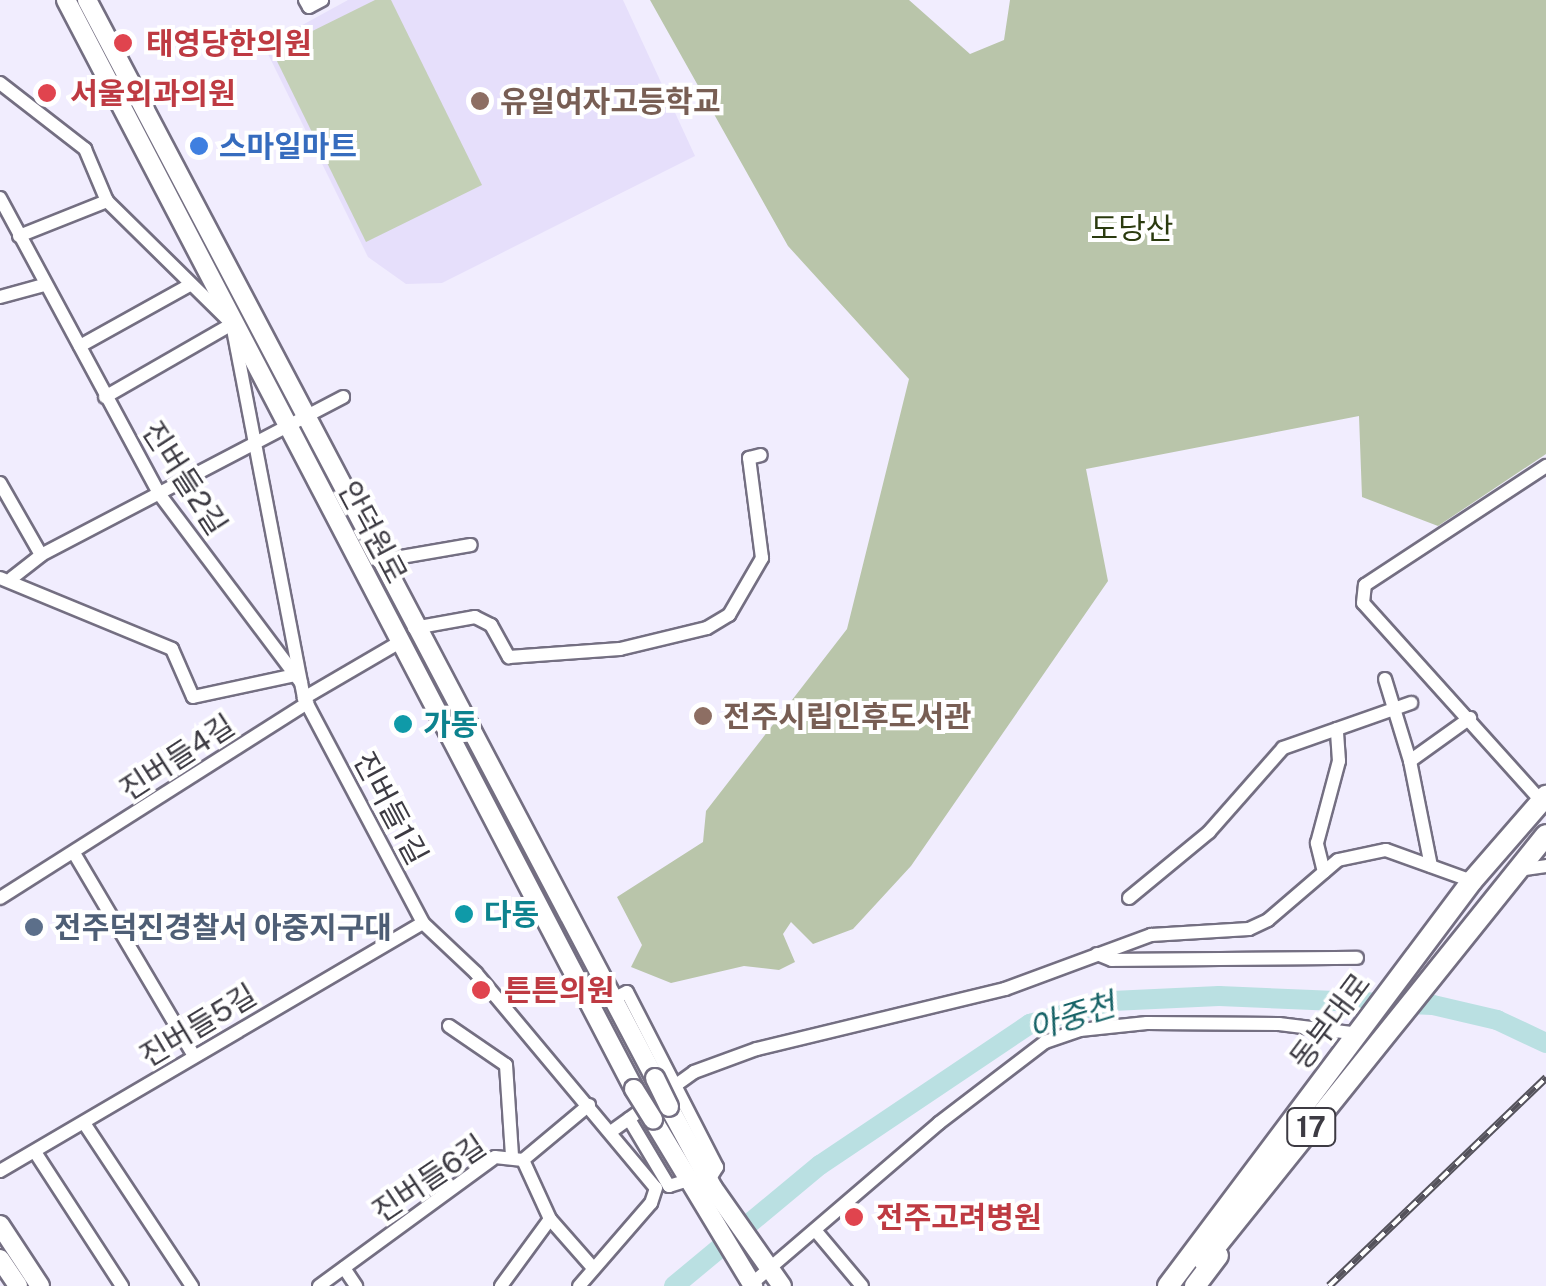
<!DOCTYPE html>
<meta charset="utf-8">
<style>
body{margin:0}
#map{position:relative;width:1546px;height:1286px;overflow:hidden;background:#f1edfe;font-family:"Public Sans","Noto Sans KR",sans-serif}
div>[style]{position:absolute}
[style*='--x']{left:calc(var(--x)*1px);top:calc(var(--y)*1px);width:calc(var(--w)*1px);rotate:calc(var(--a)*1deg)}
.built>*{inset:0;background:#e6dffb}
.green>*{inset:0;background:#c4d0b7}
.forest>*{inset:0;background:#b9c5aa}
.river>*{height:20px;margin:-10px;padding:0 10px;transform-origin:10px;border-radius:10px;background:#bae0e2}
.roads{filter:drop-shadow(2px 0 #746f82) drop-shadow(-2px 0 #746f82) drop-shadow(0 2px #746f82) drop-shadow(0 -2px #746f82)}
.street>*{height:12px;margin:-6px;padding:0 6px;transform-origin:6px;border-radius:6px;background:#fff}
.secondary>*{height:18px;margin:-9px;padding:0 9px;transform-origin:9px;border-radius:9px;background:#fff}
.primary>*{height:20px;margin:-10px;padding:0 10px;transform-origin:10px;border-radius:10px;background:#fff}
.rail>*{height:8px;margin-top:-4px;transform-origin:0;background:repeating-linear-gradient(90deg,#fff 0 11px,#55535c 0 22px);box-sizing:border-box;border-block:2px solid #55535c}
.bridges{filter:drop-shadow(2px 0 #746f82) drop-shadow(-2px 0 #746f82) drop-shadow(0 2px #746f82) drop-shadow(0 -2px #746f82)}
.secondary-bridge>*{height:18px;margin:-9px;padding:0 9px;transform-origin:9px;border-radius:9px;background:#fff}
.dots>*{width:28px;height:28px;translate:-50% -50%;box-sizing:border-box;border:5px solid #fff;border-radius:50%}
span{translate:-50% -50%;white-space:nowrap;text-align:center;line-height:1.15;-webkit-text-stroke:8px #fff;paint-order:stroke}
.shield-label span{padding:2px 8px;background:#fff;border:2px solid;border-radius:8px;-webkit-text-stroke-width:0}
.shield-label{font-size:28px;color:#3d3b43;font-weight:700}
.health-label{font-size:30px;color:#be3a42;font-weight:700}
.left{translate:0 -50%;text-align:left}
.education-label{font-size:30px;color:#785e54;font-weight:700}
.shop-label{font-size:30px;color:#366cbe;font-weight:700}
.park-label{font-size:30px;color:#2b3b0f}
.street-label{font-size:30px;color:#3d3b43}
.culture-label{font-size:30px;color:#0d838f;font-weight:700}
.service-label{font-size:30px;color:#4e5e75;font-weight:700}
.water-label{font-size:32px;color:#176367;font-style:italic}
</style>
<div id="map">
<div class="built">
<i style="clip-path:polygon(348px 0,623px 0,695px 156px,442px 283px,406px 284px,368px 257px,264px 46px)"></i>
</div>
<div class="green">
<i style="clip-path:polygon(375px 0,391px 0,482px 185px,366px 242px,272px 51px)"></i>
</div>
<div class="forest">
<i style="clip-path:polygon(650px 0,909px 0,970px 54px,1004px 40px,1010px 0,1546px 0,1546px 454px,1438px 526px,1362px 497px,1359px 416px,1086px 469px,1108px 581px,911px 866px,853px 929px,813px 944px,791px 922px,783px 934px,795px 962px,779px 970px,744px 966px,671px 983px,631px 967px,642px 945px,617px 897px,703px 842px,706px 811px,847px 629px,909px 379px,788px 246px)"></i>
</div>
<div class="river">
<i style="--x:674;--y:1286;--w:190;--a:-39.7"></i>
<i style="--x:820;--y:1165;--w:253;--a:-33.9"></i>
<i style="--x:1030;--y:1024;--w:85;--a:-15.7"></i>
<i style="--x:1112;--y:1001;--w:107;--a:-2.7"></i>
<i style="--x:1219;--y:996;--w:214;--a:2.4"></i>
<i style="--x:1433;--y:1005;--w:66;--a:13.2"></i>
<i style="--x:1497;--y:1020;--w:54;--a:25.1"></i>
</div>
<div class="roads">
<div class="street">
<i style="--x:305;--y:0;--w:8;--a:60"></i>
<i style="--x:309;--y:7;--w:15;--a:-28"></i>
<i style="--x:0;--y:83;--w:108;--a:37.8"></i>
<i style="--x:85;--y:149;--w:56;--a:67.1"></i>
<i style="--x:107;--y:201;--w:175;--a:44.5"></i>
<i style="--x:232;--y:324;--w:381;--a:79.1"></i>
<i style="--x:304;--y:698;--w:255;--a:62.1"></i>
<i style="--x:423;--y:923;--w:73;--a:43.3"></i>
<i style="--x:476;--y:973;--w:280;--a:50.1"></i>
<i style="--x:656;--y:1188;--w:16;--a:108"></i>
<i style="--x:651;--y:1203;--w:110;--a:130.9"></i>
<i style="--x:0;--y:198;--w:337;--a:61.7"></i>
<i style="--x:160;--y:495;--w:235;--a:53.1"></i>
<i style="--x:19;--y:236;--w:95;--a:-21.7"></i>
<i style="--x:0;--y:297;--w:46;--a:-15.3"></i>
<i style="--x:80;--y:346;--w:124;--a:-29.1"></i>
<i style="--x:105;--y:397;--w:146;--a:-29.9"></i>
<i style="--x:0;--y:483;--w:83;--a:60.3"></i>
<i style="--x:378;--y:561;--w:94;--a:-9.8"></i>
<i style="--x:0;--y:578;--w:186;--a:22.4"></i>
<i style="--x:172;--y:649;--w:52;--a:66.4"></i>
<i style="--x:193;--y:697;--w:104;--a:-12.2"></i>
<i style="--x:12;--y:578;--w:37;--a:-38"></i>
<i style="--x:41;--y:555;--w:341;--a:-27.6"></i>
<i style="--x:414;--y:628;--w:62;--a:-10.2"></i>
<i style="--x:475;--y:617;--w:18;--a:27"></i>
<i style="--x:491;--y:625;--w:37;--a:61"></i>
<i style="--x:509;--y:657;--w:111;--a:-4.1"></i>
<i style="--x:620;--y:649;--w:89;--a:-13.6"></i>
<i style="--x:707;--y:628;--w:26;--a:-31"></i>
<i style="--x:729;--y:615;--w:66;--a:-59.9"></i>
<i style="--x:762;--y:558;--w:101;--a:-97.4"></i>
<i style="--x:749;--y:458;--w:12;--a:-14"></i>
<i style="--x:1385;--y:679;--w:86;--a:73"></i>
<i style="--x:1410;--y:761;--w:74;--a:-35.6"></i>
<i style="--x:304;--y:698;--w:111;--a:-30.3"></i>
<i style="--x:1410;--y:761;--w:107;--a:78.7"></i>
<i style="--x:1544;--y:804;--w:270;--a:-132"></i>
<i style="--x:1363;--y:603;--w:18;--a:-84"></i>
<i style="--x:1365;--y:585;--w:217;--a:-33.3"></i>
<i style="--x:74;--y:853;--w:236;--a:59.4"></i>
<i style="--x:1518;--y:870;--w:28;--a:-8"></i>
<i style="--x:1324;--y:872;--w:30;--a:-104"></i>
<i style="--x:1317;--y:843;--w:85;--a:-75"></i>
<i style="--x:1339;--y:761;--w:32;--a:-94"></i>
<i style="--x:0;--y:898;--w:364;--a:-32.4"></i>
<i style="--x:1129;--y:898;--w:104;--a:-39.5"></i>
<i style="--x:1209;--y:832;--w:112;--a:-48.6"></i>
<i style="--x:1283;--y:748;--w:136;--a:-19.4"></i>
<i style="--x:1097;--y:954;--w:16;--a:22"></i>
<i style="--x:1112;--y:960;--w:245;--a:-0.5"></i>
<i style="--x:615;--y:998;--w:13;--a:-27"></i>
<i style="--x:627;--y:992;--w:197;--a:62.8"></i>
<i style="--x:717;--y:1167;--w:15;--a:122"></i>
<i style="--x:449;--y:1026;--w:69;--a:34.4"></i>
<i style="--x:506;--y:1065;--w:90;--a:86.2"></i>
<i style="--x:629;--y:1119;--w:78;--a:59.2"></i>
<i style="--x:669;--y:1186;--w:17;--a:-17"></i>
<i style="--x:84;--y:1123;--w:196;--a:56.5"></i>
<i style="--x:612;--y:1131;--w:101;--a:-35.7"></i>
<i style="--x:694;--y:1072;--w:67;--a:-20.1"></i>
<i style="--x:757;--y:1049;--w:255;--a:-13.6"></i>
<i style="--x:1005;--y:989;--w:156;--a:-20.3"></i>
<i style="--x:1151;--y:935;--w:98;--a:-3.5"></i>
<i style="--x:1249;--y:929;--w:21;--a:-25"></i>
<i style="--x:1268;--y:920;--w:92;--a:-40.6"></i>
<i style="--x:1338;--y:860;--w:49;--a:-11.8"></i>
<i style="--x:1386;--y:850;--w:91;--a:19.8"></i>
<i style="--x:35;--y:1152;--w:160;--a:57"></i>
<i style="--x:523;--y:1160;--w:65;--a:65.4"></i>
<i style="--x:550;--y:1219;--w:65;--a:48.7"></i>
<i style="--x:0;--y:1171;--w:490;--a:-30.4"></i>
<i style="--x:815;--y:1230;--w:73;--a:50"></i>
<i style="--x:344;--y:1268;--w:22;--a:56"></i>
<i style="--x:319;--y:1286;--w:218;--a:-36.2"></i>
<i style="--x:495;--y:1157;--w:28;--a:6"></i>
<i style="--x:523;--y:1160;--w:86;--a:-39.8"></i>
<i style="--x:501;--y:1286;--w:83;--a:-53.8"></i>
<i style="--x:749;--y:1286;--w:250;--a:-40.6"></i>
<i style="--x:939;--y:1123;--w:133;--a:-37.4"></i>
<i style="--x:1045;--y:1042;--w:37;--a:-19"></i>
<i style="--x:1080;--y:1030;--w:67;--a:-6"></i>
<i style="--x:1147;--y:1023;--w:132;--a:0.4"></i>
<i style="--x:1279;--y:1024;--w:81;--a:7.1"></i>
</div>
<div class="secondary">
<i style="--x:66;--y:0;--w:1228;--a:62.45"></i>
<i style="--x:87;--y:0;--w:1218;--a:62.22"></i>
<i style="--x:669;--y:1107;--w:92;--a:61.5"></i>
<i style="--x:713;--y:1188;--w:120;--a:54.9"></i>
<i style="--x:653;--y:1120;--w:194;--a:58.9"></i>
<i style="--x:0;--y:1225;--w:73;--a:56.7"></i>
<i style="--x:0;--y:1259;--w:32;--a:56"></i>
</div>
<div class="primary">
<i style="--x:1204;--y:1261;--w:546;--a:-51.24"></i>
<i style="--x:1168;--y:1286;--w:506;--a:-53.11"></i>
<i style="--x:1472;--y:881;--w:113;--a:-49"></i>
<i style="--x:1195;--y:1286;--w:38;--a:-53"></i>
</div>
</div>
<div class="rail">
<i style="--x:1329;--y:1286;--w:301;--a:-43.8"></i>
</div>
<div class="bridges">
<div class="secondary-bridge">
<i style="--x:655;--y:1078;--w:32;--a:64"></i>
<i style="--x:634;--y:1089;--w:36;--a:58"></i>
</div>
</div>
<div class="dots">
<i style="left:123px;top:43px;background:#e0444e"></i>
<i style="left:47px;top:93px;background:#e0444e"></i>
<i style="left:480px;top:101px;background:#8d6e63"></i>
<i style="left:199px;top:146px;background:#3f7fe0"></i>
<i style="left:703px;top:716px;background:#8d6e63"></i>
<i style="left:403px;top:724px;background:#0f9aa8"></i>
<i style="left:464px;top:914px;background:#0f9aa8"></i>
<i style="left:34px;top:927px;background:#5c6f8a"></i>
<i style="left:481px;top:990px;background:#e0444e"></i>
<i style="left:854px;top:1217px;background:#e0444e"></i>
</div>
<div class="shield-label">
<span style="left:1311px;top:1127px">17</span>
</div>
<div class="health-label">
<span class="left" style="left:146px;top:43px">태영당한의원</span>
<span class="left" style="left:70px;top:93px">서울외과의원</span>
<span class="left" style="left:504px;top:990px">튼튼의원</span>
<span class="left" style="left:876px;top:1217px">전주고려병원</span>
</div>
<div class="education-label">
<span class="left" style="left:500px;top:101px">유일여자고등학교</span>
<span class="left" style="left:723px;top:716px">전주시립인후도서관</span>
</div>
<div class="shop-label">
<span class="left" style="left:219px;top:146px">스마일마트</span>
</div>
<div class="park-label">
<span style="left:1132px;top:228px">도당산</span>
</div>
<div class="street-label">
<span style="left:185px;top:478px;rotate:57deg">진버들2길</span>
<span style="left:373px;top:532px;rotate:62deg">안덕원로</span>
<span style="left:177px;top:757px;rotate:-33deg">진버들4길</span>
<span style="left:391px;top:808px;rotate:62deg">진버들1길</span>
<span style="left:1330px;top:1021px;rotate:-53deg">동부대로</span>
<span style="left:198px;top:1025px;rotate:-31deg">진버들5길</span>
<span style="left:429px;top:1178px;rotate:-34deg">진버들6길</span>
</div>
<div class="culture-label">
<span class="left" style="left:423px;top:724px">가동</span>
<span class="left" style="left:484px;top:914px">다동</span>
</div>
<div class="service-label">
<span class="left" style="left:54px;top:927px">전주덕진경찰서 아중지구대</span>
</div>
<div class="water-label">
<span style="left:1072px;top:1017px;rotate:-17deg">아중천</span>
</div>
</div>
